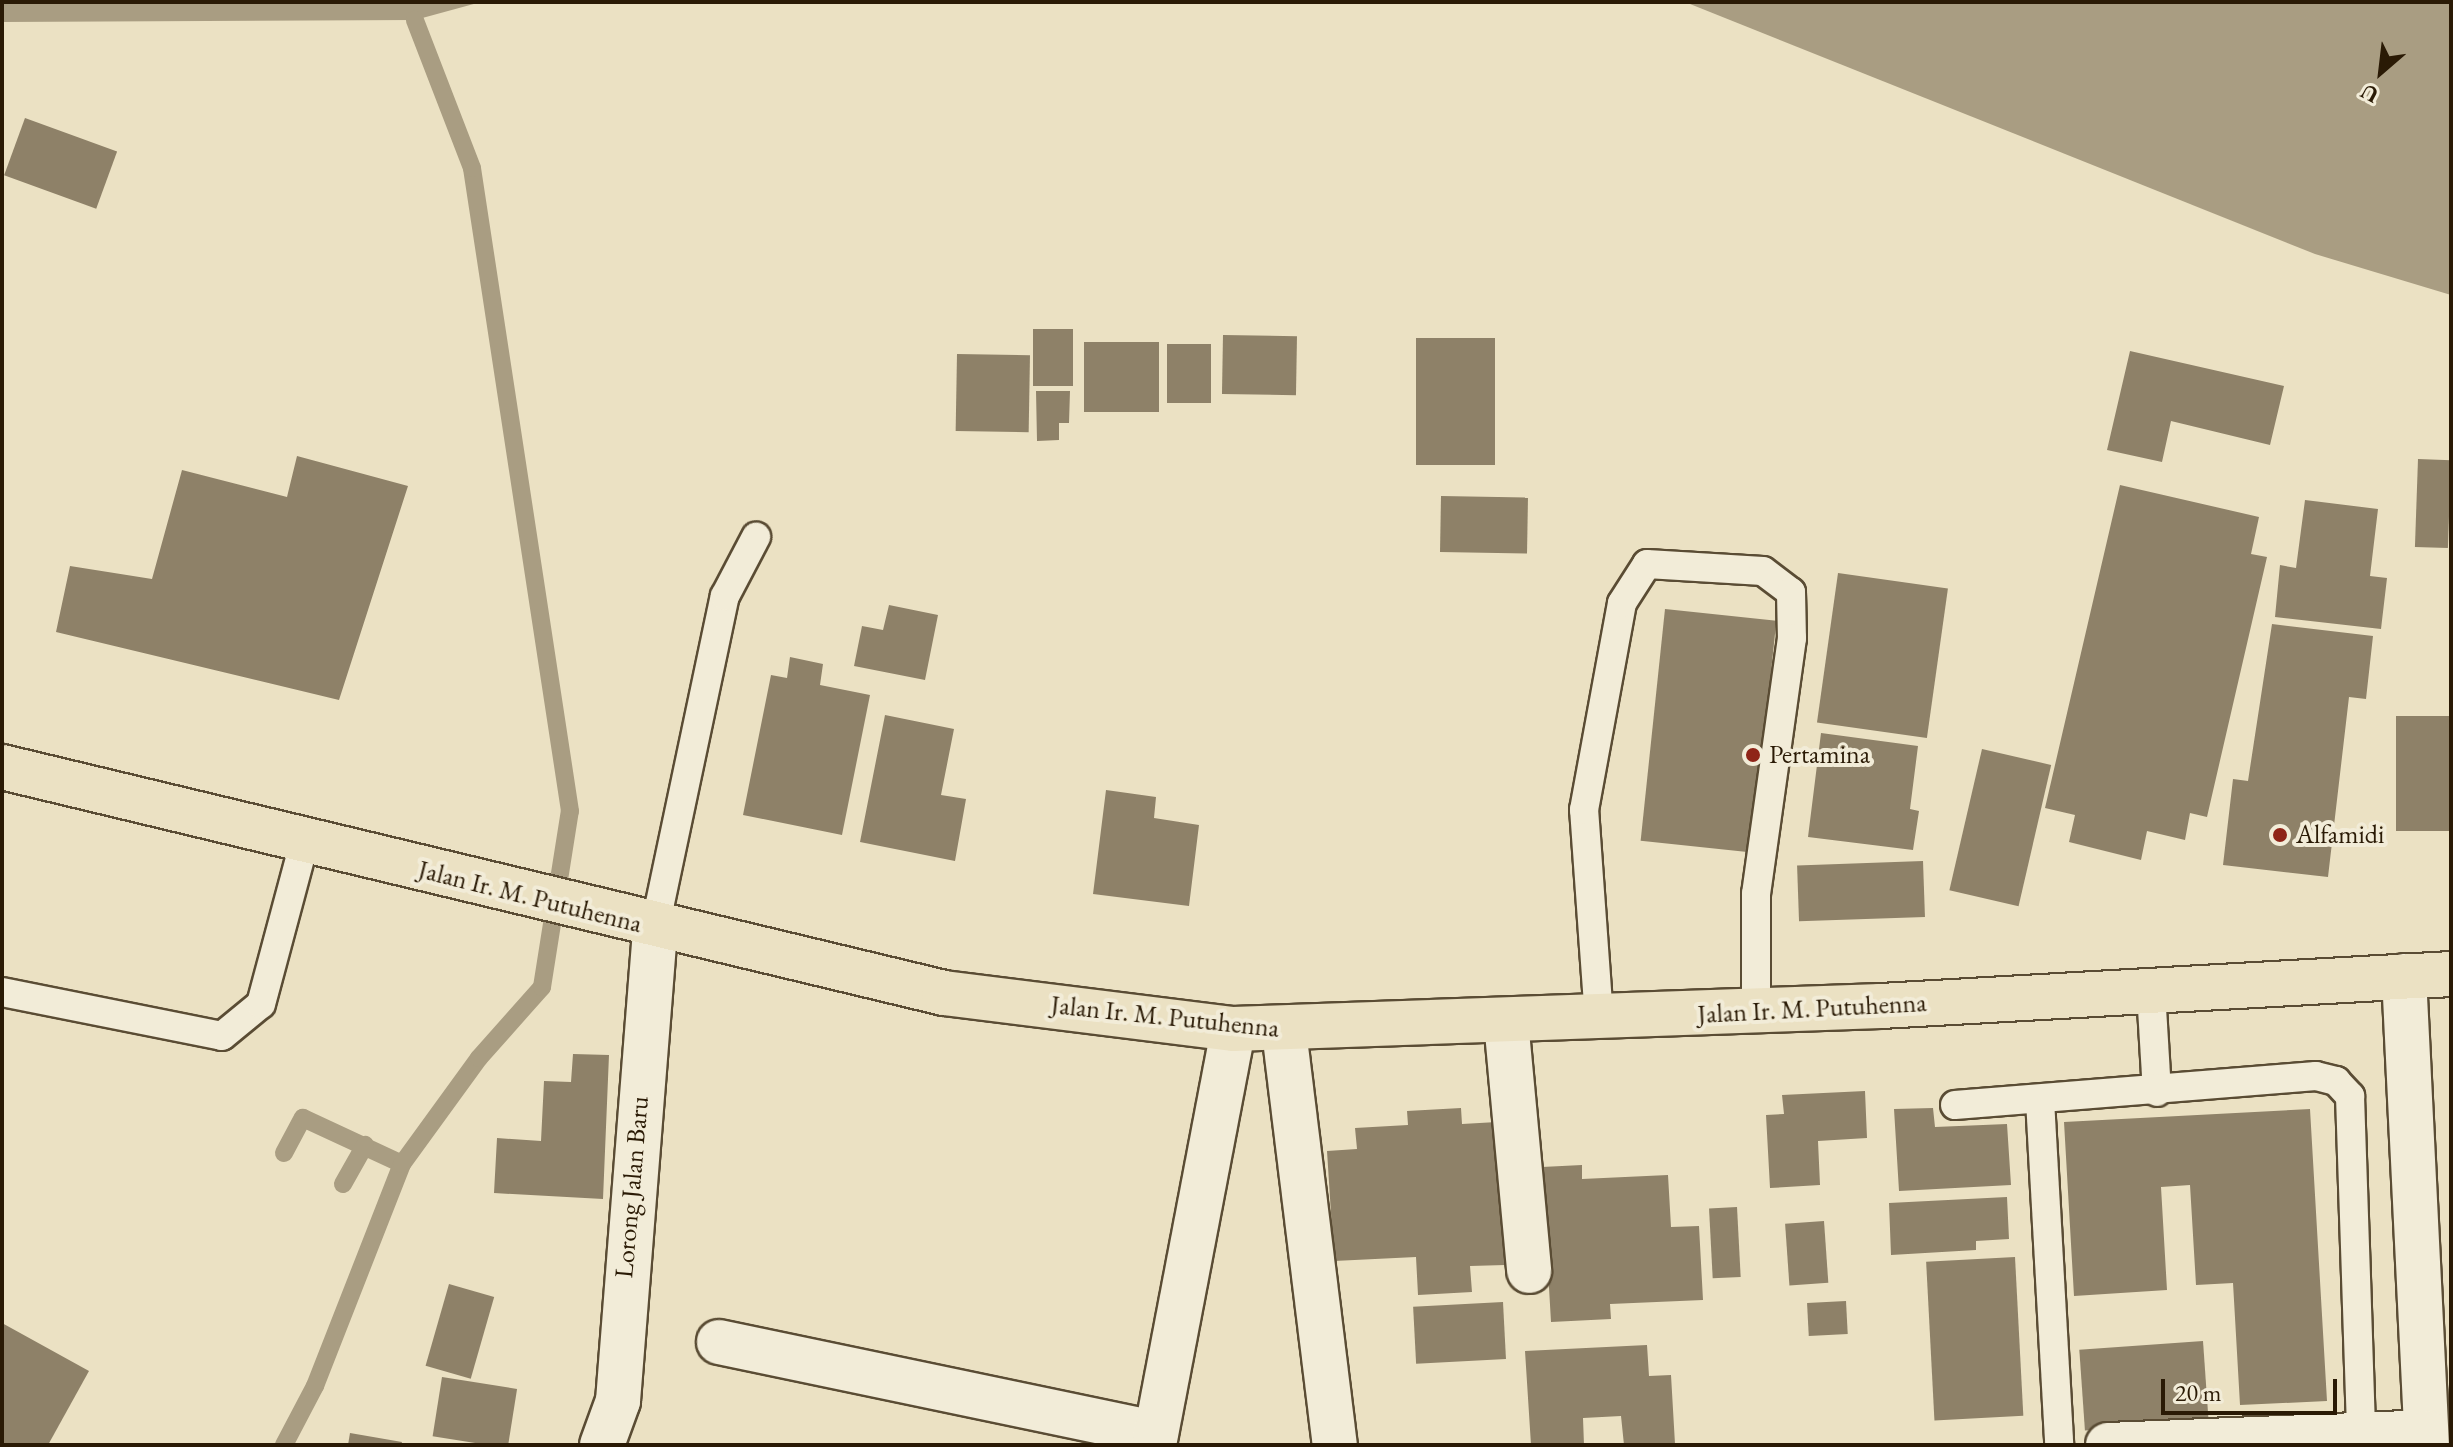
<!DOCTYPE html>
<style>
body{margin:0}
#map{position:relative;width:2453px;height:1447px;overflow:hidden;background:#ebe1c3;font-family:"EB Garamond",serif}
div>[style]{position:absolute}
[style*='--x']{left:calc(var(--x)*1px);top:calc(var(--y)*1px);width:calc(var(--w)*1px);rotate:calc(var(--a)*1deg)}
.water>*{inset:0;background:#a99d82}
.stream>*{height:18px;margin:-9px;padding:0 9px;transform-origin:9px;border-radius:9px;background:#a99d82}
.building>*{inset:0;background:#8e8168;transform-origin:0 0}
.roads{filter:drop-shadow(2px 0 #5a4c34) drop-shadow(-2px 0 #5a4c34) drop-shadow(0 2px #5a4c34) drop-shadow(0 -2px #5a4c34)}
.service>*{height:28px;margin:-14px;padding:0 14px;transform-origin:14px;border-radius:14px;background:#f2ecd8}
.minor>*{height:44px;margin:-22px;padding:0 22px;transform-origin:22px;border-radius:22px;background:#f2ecd8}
.trunk>*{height:44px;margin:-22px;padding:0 22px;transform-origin:22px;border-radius:22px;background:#ebe1c3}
.dots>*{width:22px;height:22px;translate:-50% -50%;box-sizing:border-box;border:4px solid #f2ecd8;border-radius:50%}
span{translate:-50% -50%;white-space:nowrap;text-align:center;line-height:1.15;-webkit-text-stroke:8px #f2ecd8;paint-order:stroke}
.poi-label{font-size:26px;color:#2a1a05}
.left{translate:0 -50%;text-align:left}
.street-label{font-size:26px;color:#2a1a05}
.frame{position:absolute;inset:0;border:4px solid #2a1a05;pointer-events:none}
.north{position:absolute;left:2341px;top:32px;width:80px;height:80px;-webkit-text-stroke:6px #f2ecd8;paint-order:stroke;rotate:208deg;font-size:22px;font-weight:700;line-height:32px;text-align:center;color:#2a1a05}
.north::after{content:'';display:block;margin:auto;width:28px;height:36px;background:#2a1a05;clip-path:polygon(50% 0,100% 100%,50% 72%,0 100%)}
.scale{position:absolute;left:2161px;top:1379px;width:176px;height:36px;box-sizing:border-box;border:4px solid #2a1a05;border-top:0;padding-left:10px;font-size:24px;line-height:28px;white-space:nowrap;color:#2a1a05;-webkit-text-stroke:6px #f2ecd8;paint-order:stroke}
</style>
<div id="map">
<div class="water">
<i style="clip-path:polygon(2px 2px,481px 2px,415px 20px,2px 22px)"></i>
<i style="clip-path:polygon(1685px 2px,2451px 2px,2451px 295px,2315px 254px)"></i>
</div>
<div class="stream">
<i style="--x:284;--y:1153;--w:40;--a:-62"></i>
<i style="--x:303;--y:1118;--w:109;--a:24.9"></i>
<i style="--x:343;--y:1184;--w:45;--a:-60.6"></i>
<i style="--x:284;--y:1445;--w:67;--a:-62.3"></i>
<i style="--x:315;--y:1386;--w:238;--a:-68.6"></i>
<i style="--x:402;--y:1164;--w:131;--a:-54"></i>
<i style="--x:479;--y:1058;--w:95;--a:-48.4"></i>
<i style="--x:542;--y:987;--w:178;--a:-81"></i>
<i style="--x:570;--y:811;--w:650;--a:-98.67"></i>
<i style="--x:472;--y:168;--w:159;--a:-111.1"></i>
</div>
<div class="building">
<i style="left:25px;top:118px;width:98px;height:61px;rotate:20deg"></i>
<i style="left:1033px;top:329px;width:40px;height:57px"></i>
<i style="left:1223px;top:335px;width:74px;height:59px;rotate:1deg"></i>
<i style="left:1416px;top:338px;width:79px;height:127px"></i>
<i style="left:1084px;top:342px;width:75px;height:70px"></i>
<i style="left:1167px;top:344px;width:44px;height:59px"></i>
<i style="clip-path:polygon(2130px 351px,2284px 386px,2270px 445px,2171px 421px,2162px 462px,2107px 450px)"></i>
<i style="left:957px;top:354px;width:73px;height:77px;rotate:1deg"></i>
<i style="clip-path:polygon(1036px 391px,1070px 391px,1069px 423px,1059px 423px,1059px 440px,1037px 441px)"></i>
<i style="clip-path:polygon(297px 456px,408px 486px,339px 700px,56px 632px,70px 566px,152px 579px,182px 470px,287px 497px)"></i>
<i style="left:2418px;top:459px;width:33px;height:88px;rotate:2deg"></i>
<i style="clip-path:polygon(2120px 485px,2259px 517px,2251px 554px,2267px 557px,2207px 817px,2190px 813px,2185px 840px,2147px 831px,2141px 860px,2069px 842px,2075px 815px,2045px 808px)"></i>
<i style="left:1441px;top:496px;width:87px;height:56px;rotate:1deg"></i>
<i style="clip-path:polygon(2305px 500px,2378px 509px,2370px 576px,2387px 578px,2381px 629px,2275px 617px,2280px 565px,2296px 568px)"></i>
<i style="left:1838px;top:573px;width:111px;height:151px;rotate:8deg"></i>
<i style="clip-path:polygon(889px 605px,938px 615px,925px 680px,854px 666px,862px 626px,883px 630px)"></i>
<i style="left:1665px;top:609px;width:112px;height:233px;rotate:6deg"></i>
<i style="clip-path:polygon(2272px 624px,2373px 636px,2366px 699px,2349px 697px,2328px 877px,2223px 865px,2233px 779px,2248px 781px)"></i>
<i style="clip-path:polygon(790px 657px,823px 664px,820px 685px,870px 695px,842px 835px,743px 815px,771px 675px,787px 678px)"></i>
<i style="clip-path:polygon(885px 715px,954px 729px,941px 795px,966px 799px,955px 861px,860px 842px)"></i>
<i style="left:2451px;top:716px;width:115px;height:55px;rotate:90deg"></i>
<i style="clip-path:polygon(1821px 733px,1918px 746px,1910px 809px,1919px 811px,1913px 850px,1808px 837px)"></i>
<i style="left:1982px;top:749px;width:71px;height:145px;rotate:13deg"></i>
<i style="clip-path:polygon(1106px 790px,1156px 797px,1154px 818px,1199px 825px,1189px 906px,1093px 894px)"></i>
<i style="left:1923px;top:861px;width:56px;height:126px;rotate:88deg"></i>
<i style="clip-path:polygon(573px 1054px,609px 1055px,603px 1199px,494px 1193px,497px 1138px,541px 1141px,544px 1081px,571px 1082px)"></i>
<i style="clip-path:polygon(1865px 1091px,1867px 1138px,1818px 1141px,1820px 1185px,1770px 1188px,1766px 1115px,1784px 1114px,1782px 1095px)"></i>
<i style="clip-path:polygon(1461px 1108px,1462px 1124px,1497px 1122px,1505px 1265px,1470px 1266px,1472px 1292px,1418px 1295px,1416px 1257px,1334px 1261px,1327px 1151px,1357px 1149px,1355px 1128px,1408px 1125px,1407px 1111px)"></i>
<i style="clip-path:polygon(1933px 1108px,1935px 1127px,2007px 1124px,2011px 1185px,1899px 1191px,1894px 1109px)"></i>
<i style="clip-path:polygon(2310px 1109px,2327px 1401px,2240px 1405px,2233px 1283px,2196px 1285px,2190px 1185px,2161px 1187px,2167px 1290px,2074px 1296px,2064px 1122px)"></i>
<i style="clip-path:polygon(1582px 1165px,1582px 1179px,1668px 1175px,1671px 1227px,1699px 1226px,1703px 1300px,1610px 1304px,1611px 1319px,1551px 1322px,1542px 1167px)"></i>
<i style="clip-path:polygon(2007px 1197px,2009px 1239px,1976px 1241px,1976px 1250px,1891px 1255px,1889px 1203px)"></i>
<i style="left:1737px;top:1207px;width:70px;height:28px;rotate:87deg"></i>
<i style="left:1824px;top:1221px;width:62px;height:39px;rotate:86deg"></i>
<i style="left:2015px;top:1257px;width:159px;height:89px;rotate:87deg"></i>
<i style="left:449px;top:1284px;width:47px;height:85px;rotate:16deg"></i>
<i style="left:1846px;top:1301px;width:33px;height:39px;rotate:87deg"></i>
<i style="left:1503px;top:1302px;width:57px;height:90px;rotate:87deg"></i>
<i style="clip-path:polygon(2px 1323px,89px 1371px,48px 1445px,2px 1445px)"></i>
<i style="left:2203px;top:1341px;width:81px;height:124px;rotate:86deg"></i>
<i style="clip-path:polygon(1647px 1345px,1649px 1376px,1671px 1375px,1675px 1444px,1624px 1445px,1621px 1416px,1583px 1418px,1584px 1445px,1531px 1445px,1525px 1351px)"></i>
<i style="left:442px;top:1377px;width:76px;height:60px;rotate:9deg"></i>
<i style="clip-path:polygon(350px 1433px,402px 1442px,401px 1445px,348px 1445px)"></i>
</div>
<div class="roads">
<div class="service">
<i style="--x:655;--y:927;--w:338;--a:-78.1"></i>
<i style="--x:725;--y:596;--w:67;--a:-62.3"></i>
<i style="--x:2151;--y:991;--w:101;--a:86.6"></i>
<i style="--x:2;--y:992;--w:224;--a:11.3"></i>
<i style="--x:222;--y:1036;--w:50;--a:-39.4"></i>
<i style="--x:261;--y:1004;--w:167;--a:-75"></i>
<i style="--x:1599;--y:1018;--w:209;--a:-94.1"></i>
<i style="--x:1584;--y:810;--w:210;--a:-79.6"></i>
<i style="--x:1622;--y:603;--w:46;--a:-57.3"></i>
<i style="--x:1647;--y:564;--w:116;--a:3.5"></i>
<i style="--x:1763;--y:571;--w:35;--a:37"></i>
<i style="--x:1791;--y:592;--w:46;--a:88.8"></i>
<i style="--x:1792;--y:638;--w:259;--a:98"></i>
<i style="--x:1756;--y:894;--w:117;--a:90"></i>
<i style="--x:2040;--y:1100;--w:346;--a:86.8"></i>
<i style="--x:1955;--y:1105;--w:362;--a:-4.6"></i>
<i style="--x:2316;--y:1076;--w:21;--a:14"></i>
<i style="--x:2336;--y:1081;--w:21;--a:47"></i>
<i style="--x:2350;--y:1096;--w:336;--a:88.1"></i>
</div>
<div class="minor">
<i style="--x:2404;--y:976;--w:470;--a:87.2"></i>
<i style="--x:1506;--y:1021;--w:251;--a:84.7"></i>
<i style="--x:1284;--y:1031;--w:417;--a:83"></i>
<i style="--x:719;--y:1342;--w:446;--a:11.8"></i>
<i style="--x:602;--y:1445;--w:47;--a:-70"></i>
<i style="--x:618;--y:1401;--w:475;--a:-85.5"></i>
<i style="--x:1154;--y:1445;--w:423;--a:-79.2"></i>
<i style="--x:2108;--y:1445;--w:318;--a:-2.3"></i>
</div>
<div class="trunk">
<i style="--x:2;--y:767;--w:969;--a:13.49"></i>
<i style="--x:944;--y:993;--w:291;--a:7.1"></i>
<i style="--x:1233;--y:1029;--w:648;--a:-2.03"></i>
<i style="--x:1881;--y:1006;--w:571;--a:-3.21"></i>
</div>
</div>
<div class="dots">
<i style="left:1753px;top:755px;background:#8f2418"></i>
<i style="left:2280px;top:835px;background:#8f2418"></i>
</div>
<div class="poi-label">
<span class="left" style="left:1769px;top:755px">Pertamina</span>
<span class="left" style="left:2296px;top:835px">Alfamidi</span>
</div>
<div class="street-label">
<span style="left:530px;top:897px;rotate:14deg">Jalan Ir. M. Putuhenna</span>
<span style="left:1812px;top:1009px;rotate:-3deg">Jalan Ir. M. Putuhenna</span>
<span style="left:1165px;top:1017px;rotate:6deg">Jalan Ir. M. Putuhenna</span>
<span style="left:632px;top:1187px;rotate:-85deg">Lorong Jalan Baru</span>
</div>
<div class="frame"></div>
<div class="north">U</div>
<div class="scale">20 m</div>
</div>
